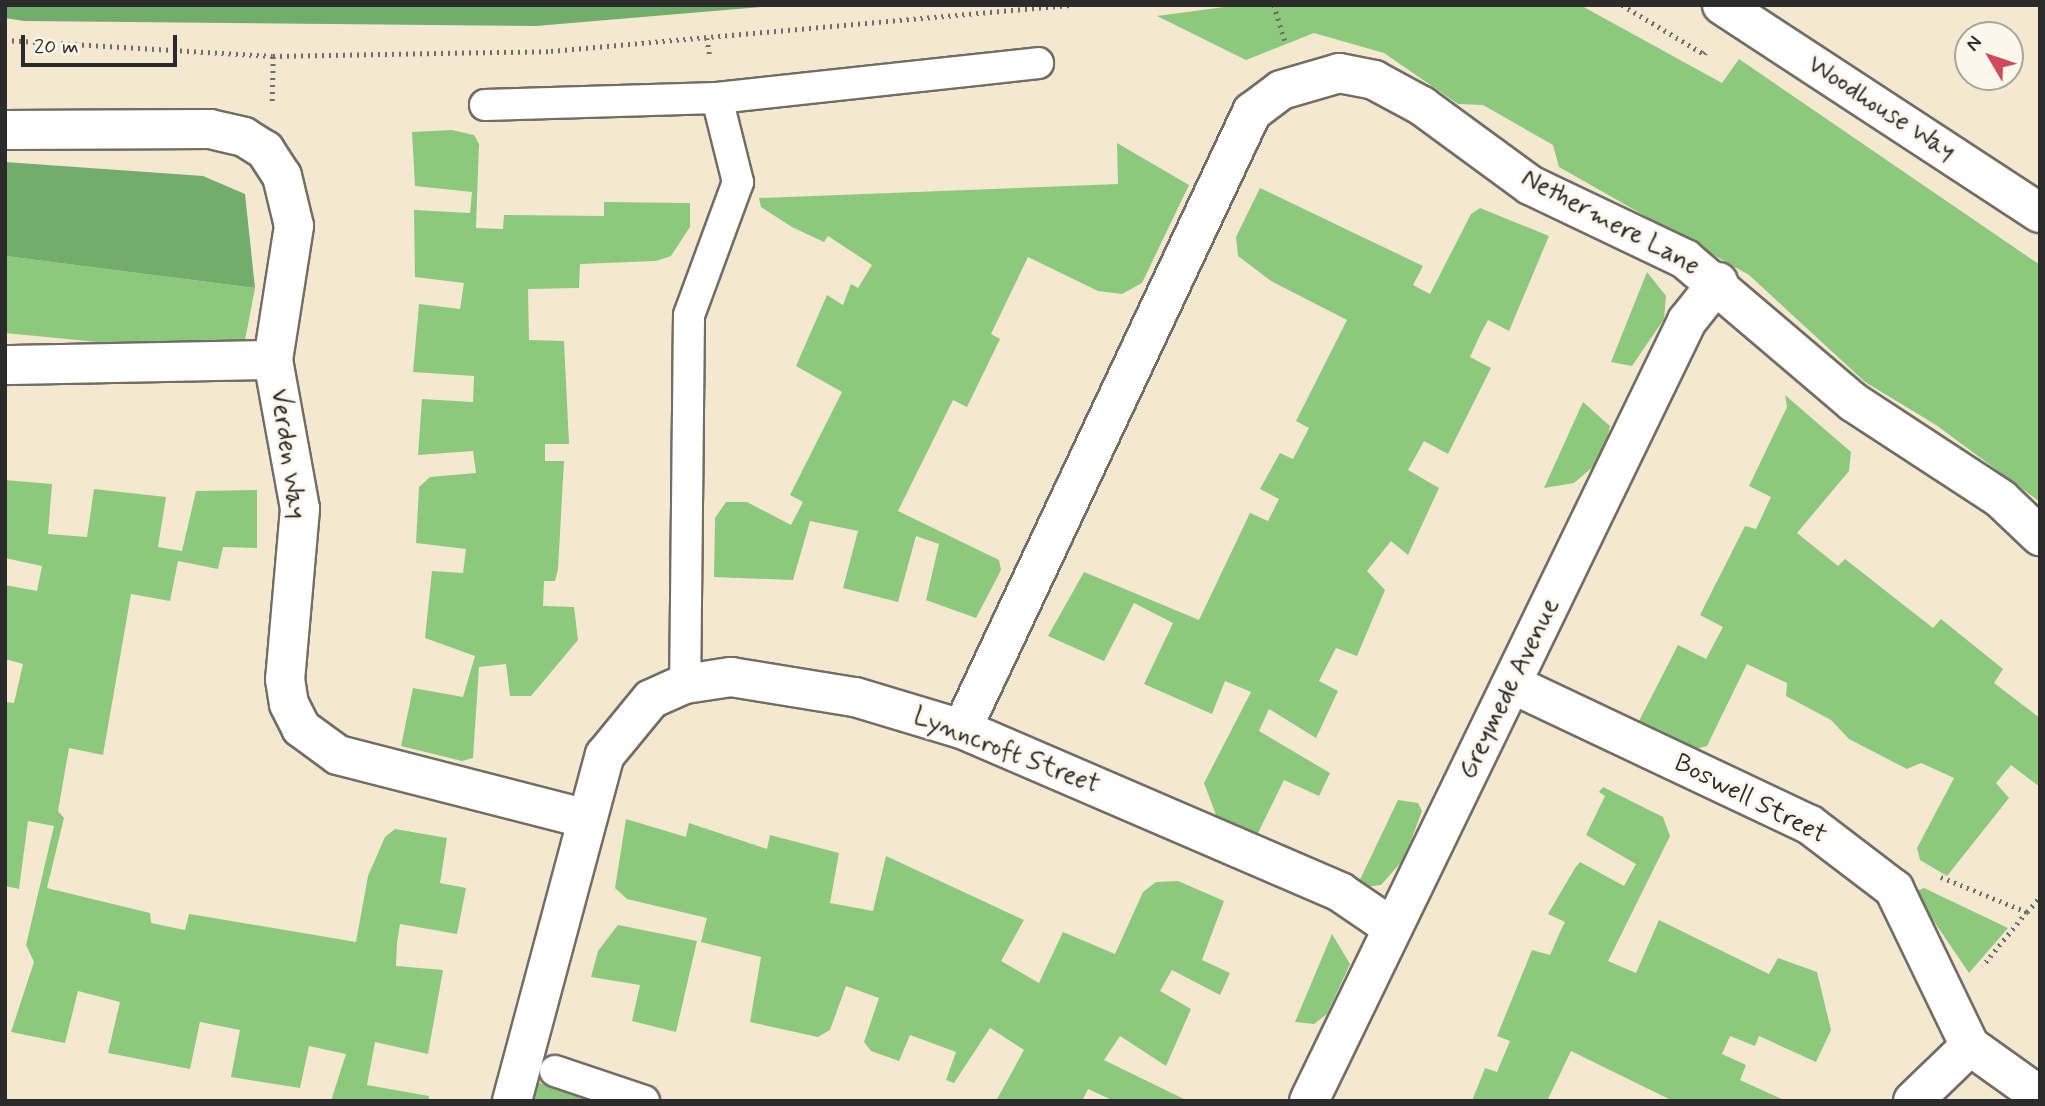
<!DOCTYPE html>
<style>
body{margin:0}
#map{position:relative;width:2045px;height:1106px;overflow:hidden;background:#f5e8d1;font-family:Mynerve,sans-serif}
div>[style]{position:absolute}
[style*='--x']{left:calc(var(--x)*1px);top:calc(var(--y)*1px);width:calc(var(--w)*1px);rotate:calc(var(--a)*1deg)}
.green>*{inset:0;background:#8dc97d}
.forest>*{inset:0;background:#72ad6c}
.path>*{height:4.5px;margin-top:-2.25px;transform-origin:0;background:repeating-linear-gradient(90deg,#726d65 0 2px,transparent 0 7px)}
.roads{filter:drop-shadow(2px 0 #726d65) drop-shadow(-2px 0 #726d65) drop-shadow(0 2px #726d65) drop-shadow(0 -2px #726d65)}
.service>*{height:30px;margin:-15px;padding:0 15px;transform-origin:15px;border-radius:15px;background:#fff}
.minor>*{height:38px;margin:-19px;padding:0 19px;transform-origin:19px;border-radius:19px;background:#fff}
.primary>*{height:38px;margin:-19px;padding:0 19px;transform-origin:19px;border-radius:19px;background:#fff}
span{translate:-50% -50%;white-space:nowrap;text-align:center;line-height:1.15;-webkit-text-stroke:6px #fbf7ec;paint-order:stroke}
.street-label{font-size:26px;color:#2b2b2b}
.frame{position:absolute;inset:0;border:7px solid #2b2b2b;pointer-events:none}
.north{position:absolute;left:1954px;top:21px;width:70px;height:70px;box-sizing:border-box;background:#fbf7ec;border:2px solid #a8a59f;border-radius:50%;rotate:309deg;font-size:19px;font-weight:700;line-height:28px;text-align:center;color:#2b2b2b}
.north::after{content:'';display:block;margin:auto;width:24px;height:32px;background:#d1495b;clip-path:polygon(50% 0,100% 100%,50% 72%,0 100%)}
.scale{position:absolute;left:21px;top:35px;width:156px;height:32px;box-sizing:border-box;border:4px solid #2b2b2b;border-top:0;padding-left:9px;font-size:21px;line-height:24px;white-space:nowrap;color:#2b2b2b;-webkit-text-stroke:5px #fbf7ec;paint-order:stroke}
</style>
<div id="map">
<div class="green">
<i style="clip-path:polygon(1239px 5px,1580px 5px,1722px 83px,1739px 59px,2040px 265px,2040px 502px,1936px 425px,1865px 382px,1749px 275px,1559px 167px,1553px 145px,1483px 105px,1458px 104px,1384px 53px,1314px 33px,1246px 60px,1157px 16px)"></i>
<i style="clip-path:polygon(452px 130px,474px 135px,479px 144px,476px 228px,503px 229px,504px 215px,604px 216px,604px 202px,690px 203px,690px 227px,671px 256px,656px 261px,580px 264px,579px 288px,528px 289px,529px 340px,564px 341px,569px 444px,545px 444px,545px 461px,564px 461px,558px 569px,555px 581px,544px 581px,543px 606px,574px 607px,578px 640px,531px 696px,510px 696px,506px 664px,479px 667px,473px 758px,462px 761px,401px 746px,413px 688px,463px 697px,475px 656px,425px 638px,432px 571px,463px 573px,466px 549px,416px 543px,419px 487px,430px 477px,476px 473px,473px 451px,418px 455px,422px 399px,473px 402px,474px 376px,413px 372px,419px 304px,460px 309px,464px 283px,415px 277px,414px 210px,470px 213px,472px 192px,415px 186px,412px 132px)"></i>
<i style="clip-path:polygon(1117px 143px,1189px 185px,1142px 283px,1122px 294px,1098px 291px,1028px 257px,991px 334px,1000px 339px,967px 407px,953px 400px,898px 511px,999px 560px,1001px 570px,976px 618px,926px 600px,939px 544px,916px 536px,898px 602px,843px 588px,858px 531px,810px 521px,793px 580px,714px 577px,715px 518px,726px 502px,747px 502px,791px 525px,803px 502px,790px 495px,842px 392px,796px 366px,827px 295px,843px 305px,851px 284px,858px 288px,872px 265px,828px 236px,824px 242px,792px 227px,761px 207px,759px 198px,1118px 184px)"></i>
<i style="clip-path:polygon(1260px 188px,1423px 266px,1413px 285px,1430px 294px,1471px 214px,1480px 208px,1549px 236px,1509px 331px,1488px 320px,1480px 335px,1470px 357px,1491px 368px,1448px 454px,1424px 441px,1408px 470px,1439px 488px,1408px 555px,1391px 541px,1367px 571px,1385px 590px,1357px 656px,1336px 648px,1319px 681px,1338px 691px,1316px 738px,1269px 709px,1259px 731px,1330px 773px,1319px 796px,1284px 780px,1257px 835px,1216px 815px,1204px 783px,1251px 692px,1225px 681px,1212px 714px,1144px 684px,1173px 623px,1134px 603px,1104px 661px,1048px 636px,1084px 572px,1199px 620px,1250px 513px,1268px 521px,1279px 499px,1260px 489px,1280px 453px,1293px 459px,1309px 428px,1296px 421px,1347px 320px,1271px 281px,1238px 256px,1236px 237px)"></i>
<i style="clip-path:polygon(5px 256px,255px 288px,242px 356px,5px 333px)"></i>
<i style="clip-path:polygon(1647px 272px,1666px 296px,1664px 319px,1632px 366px,1611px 362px)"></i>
<i style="clip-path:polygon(1785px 395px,1851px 452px,1849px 471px,1797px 533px,1838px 566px,1845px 559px,1933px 628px,1941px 619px,2003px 669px,1994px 683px,2040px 718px,2040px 787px,2011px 765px,1996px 783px,2009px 798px,1947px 876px,1920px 860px,1917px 848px,1954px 778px,1921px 763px,1907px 769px,1849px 739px,1831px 720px,1786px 696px,1787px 683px,1747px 664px,1707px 746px,1692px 750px,1638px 723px,1678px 645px,1706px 659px,1723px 627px,1700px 615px,1745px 526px,1756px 529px,1771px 497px,1749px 486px,1787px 407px)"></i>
<i style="clip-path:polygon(1583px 402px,1610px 426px,1602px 459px,1574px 483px,1544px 488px)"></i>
<i style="clip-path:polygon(5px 480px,52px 484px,48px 534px,87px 537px,94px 489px,166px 497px,158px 547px,182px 551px,196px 491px,257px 490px,257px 548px,223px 547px,218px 569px,178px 561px,170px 601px,131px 594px,103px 755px,69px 748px,58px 811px,64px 818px,47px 888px,150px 913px,151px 923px,185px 930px,189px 914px,196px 915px,356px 942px,368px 876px,385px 837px,395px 829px,447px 838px,440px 883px,466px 888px,457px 934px,400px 924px,397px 943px,396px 966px,443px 970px,428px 1054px,375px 1042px,367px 1085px,429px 1096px,429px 1101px,331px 1101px,346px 1054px,309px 1046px,300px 1088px,231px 1077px,240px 1030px,200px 1022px,190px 1069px,108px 1053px,120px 1002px,78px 991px,65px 1043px,11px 1032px,34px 962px,26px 945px,54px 826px,28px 821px,19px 889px,5px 886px,5px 702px,14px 703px,23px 664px,5px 659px,5px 585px,37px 591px,42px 566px,5px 558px)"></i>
<i style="clip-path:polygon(1603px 787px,1663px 817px,1670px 836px,1608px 961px,1636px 973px,1659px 920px,1769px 974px,1778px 958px,1817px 972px,1831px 1030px,1816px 1062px,1759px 1036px,1755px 1046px,1730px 1036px,1722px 1054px,1746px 1065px,1740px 1080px,1786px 1101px,1673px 1101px,1571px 1051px,1547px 1101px,1472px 1101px,1485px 1068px,1497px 1072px,1510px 1041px,1497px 1036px,1532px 950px,1550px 955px,1561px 930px,1565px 922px,1548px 914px,1575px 868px,1580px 862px,1624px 886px,1636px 864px,1586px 835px,1605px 796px,1599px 792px)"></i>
<i style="clip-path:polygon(1398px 800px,1418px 803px,1422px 811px,1404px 859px,1381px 885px,1356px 888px)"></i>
<i style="clip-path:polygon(626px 819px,686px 837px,689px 823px,767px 849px,770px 835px,839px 853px,830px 903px,873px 911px,886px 856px,1024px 920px,1001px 961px,1039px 983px,1063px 932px,1115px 954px,1143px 892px,1156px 882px,1178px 881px,1224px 901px,1202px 960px,1230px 973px,1220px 995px,1172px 970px,1160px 991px,1191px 1009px,1166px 1066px,1120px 1036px,1104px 1060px,1188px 1101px,1114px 1101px,1088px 1089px,1082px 1101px,996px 1101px,1024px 1050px,990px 1028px,954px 1083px,946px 1080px,956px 1052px,910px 1035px,899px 1061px,871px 1051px,864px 1042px,879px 998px,846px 986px,830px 1030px,818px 1037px,750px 1022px,761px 957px,701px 942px,707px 918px,627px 899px,615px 888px)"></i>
<i style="clip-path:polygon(1924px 888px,2008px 928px,1969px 973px,1914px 892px)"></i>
<i style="clip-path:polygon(618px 925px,697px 941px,676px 1032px,632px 1021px,640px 985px,591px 977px,598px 951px)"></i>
<i style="clip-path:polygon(1332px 934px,1350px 964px,1327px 1014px,1314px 1024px,1295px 1022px)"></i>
<i style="clip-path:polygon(536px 1082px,556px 1088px,594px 1101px,532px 1101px)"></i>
</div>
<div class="forest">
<i style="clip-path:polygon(5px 5px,786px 5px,536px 26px,24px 21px,5px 18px)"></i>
<i style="clip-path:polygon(5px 162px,203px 176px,245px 194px,255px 288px,5px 256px)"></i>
</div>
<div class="path">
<i style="--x:1274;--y:5;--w:38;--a:73"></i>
<i style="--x:1622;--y:5;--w:96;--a:30.9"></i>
<i style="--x:1704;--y:54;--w:5;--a:-53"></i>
<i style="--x:707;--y:38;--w:18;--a:81"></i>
<i style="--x:5;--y:40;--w:268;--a:3.4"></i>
<i style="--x:273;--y:56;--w:278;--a:-1"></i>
<i style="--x:551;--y:51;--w:521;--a:-5.07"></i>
<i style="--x:272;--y:101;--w:45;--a:-88.7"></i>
<i style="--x:1941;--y:877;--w:93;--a:22.1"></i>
<i style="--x:2027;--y:912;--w:70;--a:129.2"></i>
<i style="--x:2027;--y:912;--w:20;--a:-49"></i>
</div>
<div class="roads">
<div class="service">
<i style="--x:717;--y:98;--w:323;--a:-6.2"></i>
<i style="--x:485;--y:105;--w:232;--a:-1.7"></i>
<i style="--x:717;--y:98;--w:87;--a:76"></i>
<i style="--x:738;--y:182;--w:142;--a:110.2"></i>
<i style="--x:689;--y:315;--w:369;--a:90.6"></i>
<i style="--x:555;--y:1071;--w:94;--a:18.6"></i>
</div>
<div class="minor">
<i style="--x:5;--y:130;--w:205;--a:-0.3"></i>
<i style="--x:210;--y:129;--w:35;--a:13"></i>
<i style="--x:244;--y:137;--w:25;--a:32"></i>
<i style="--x:265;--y:150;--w:31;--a:57"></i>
<i style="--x:282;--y:176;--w:51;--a:76.5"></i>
<i style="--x:294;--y:226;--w:136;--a:98.9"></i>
<i style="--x:273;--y:360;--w:151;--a:79.7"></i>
<i style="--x:300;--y:509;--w:171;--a:95"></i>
<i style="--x:285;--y:679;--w:25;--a:81"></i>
<i style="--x:289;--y:704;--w:27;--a:63"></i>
<i style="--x:301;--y:728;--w:46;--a:36.1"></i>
<i style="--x:338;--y:755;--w:254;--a:14.4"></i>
<i style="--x:5;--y:365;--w:268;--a:-1.1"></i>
<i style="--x:1514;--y:685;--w:327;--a:25.3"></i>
<i style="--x:1810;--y:825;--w:106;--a:37.3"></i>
<i style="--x:1894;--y:889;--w:174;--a:64.2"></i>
<i style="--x:1970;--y:1046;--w:86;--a:35.5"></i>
<i style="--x:962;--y:729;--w:682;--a:-64.83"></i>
<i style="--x:1252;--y:112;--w:36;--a:-37"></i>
<i style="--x:1281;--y:90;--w:60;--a:-16.3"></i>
<i style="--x:1339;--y:73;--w:36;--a:11"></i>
<i style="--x:1374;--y:80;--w:55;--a:28.4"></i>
<i style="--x:1422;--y:106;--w:134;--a:36.2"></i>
<i style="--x:1530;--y:185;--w:172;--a:25.5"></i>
<i style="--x:1685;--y:259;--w:221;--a:40.4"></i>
<i style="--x:1853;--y:402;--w:177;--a:33.2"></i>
<i style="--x:2001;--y:499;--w:54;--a:43.5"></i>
<i style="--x:512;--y:1101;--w:358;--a:-75"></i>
<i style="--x:605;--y:755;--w:72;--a:-50.6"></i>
<i style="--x:651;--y:699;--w:37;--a:-24"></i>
<i style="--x:685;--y:684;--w:47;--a:-8.7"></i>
<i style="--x:731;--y:677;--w:126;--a:9.2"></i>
<i style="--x:855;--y:697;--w:112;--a:16.7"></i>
<i style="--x:962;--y:729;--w:412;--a:23.3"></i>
<i style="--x:1340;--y:892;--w:60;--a:34.2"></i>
<i style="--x:1309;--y:1101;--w:867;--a:-64.14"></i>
<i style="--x:1687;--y:321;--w:50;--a:-51.5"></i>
<i style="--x:1913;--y:1101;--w:79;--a:-44"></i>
</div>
<div class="primary">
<i style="--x:1722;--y:5;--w:380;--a:33.2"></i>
</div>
</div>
<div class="street-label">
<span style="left:1881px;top:109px;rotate:33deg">Woodhouse Way</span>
<span style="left:1610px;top:223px;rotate:28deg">Nethermere Lane</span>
<span style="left:287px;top:454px;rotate:82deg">Verden Way</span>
<span style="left:1510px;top:689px;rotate:-64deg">Greymede Avenue</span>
<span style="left:1006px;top:752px;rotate:21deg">Lynncroft Street</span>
<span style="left:1750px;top:800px;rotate:27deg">Boswell Street</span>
</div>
<div class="frame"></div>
<div class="north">N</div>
<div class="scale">20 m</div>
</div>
